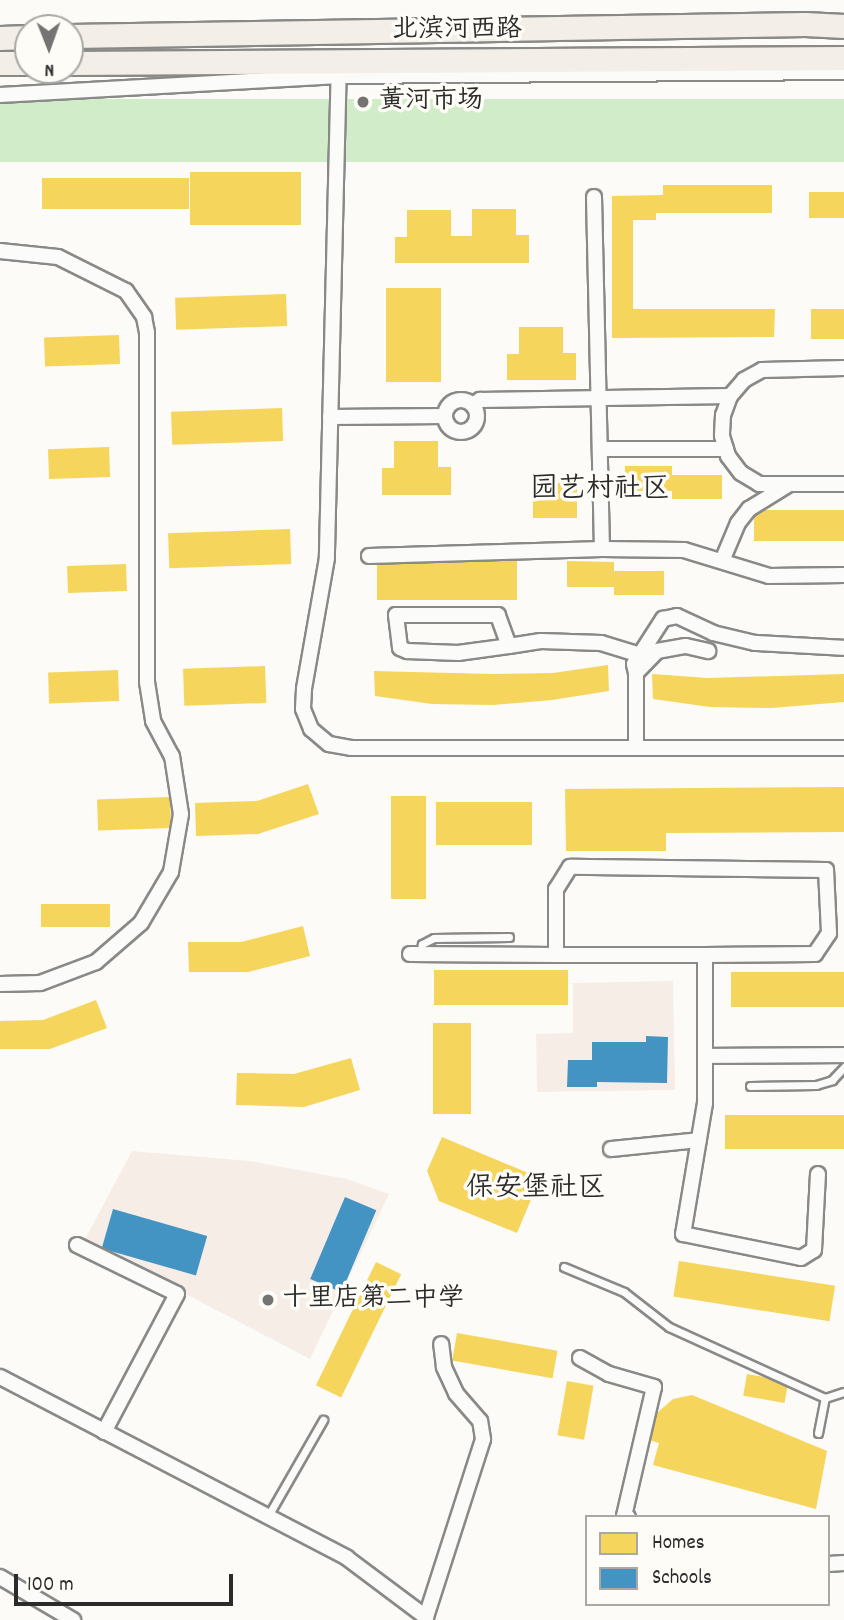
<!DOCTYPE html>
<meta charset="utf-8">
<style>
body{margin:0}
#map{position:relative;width:844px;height:1620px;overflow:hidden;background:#fcfbf8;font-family:Dekko,"LXGW WenKai TC",sans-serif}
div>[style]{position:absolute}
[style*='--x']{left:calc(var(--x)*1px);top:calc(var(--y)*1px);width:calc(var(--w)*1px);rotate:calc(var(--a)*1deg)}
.built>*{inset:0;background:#f7ede7}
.green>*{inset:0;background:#d1ecc8;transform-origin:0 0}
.homes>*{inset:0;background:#f6d55c;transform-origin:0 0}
.schools>*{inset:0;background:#4393c3;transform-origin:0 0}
.roads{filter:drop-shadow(2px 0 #898987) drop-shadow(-2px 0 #898987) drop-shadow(0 2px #898987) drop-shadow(0 -2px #898987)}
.lane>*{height:7px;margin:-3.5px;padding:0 3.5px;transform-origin:3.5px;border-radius:3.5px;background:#fbfbf9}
.street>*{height:14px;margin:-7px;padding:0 7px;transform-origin:7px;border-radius:7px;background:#fbfbf9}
.street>.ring{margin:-7px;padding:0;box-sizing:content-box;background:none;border:14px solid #fbfbf9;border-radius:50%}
.primary>*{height:23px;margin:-11.5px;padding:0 11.5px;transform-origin:11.5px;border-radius:11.5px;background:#f3eee7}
.dots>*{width:19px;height:19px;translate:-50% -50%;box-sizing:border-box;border:4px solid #fdfcf7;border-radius:50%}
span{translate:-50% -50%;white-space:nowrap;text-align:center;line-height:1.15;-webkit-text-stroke:7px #fdfcf7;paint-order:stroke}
.street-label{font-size:26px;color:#2b2b2b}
.poi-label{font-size:26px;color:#2b2b2b}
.left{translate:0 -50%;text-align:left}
.neighbourhood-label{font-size:28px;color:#2b2b2b}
.legend{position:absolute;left:585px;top:1515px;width:245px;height:91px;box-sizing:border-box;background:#fdfcf7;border:2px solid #a9a8a5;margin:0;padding:9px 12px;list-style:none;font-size:21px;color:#2b2b2b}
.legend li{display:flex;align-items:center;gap:14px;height:35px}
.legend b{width:35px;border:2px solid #a9a8a5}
.north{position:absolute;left:14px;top:14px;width:70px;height:70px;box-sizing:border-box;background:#fdfcf7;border:2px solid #a9a8a5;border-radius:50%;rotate:179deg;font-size:19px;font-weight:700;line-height:28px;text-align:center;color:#2b2b2b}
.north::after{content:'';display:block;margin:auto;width:24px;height:32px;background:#747473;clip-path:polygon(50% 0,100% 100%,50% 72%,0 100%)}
.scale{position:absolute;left:14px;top:1574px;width:219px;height:32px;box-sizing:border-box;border:4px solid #2b2b2b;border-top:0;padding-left:9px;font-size:21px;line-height:24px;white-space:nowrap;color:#2b2b2b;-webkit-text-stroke:5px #fdfcf7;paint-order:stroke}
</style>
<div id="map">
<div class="built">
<i style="clip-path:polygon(673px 981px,675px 1090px,537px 1092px,536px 1034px,573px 1033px,573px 983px)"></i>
<i style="clip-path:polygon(132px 1151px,250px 1161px,347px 1179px,389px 1194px,310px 1359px,84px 1241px)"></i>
</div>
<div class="green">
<i style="left:844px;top:99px;width:63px;height:844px;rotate:90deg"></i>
</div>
<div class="homes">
<i style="left:190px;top:172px;width:111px;height:53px"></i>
<i style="left:189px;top:178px;width:31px;height:147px;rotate:90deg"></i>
<i style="clip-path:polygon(663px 185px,772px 185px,772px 213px,656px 213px,656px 220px,633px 220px,633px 309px,775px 309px,774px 337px,612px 338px,612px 196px,663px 195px)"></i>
<i style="left:809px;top:192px;width:35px;height:26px"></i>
<i style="clip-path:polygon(472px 209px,516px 209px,516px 235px,529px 235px,529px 263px,395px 263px,395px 237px,407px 237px,407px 210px,451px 210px,451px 236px,472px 236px)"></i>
<i style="left:386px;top:288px;width:55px;height:94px"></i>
<i style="left:286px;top:294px;width:32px;height:111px;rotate:88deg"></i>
<i style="left:811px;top:309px;width:33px;height:30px"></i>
<i style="clip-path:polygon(519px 327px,563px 327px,563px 353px,576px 353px,576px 380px,507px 380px,507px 354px,519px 354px)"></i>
<i style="left:119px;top:335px;width:29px;height:75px;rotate:88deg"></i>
<i style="left:282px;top:408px;width:33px;height:111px;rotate:88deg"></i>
<i style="clip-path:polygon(394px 441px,438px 441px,438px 467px,451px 467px,451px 495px,382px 495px,382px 468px,394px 468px)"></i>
<i style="left:109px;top:447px;width:30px;height:61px;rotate:88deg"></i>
<i style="clip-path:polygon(625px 466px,672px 466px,672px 475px,722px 475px,722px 499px,672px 499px,672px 491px,625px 491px)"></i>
<i style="left:533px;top:483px;width:44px;height:35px"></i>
<i style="left:754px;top:510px;width:90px;height:31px"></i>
<i style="left:290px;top:529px;width:35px;height:122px;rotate:88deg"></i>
<i style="left:377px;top:561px;width:140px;height:39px"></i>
<i style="clip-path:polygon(567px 561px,614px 562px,614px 571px,664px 571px,664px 595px,614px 595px,614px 587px,567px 587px)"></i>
<i style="left:126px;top:564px;width:27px;height:59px;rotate:88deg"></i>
<i style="clip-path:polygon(608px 665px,609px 691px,552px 700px,493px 705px,432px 704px,375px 696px,374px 671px,492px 674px,553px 673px)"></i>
<i style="left:265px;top:666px;width:37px;height:82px;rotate:88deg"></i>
<i style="left:118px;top:670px;width:31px;height:70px;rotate:88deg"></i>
<i style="clip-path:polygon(652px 674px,708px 678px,844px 674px,844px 702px,771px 708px,710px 707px,653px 699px)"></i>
<i style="clip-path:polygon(308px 784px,319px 814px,258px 834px,196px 836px,195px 803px,257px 801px)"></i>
<i style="clip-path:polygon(844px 787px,844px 832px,666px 833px,666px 851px,566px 851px,565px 789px)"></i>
<i style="left:391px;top:796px;width:35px;height:103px"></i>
<i style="left:170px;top:797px;width:31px;height:73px;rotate:88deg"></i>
<i style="left:532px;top:802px;width:43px;height:96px;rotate:90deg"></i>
<i style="left:41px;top:904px;width:69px;height:23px"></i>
<i style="clip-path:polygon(303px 926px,310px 956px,248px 972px,189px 972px,188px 942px,241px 942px)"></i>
<i style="left:434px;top:970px;width:134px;height:35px"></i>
<i style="left:844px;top:972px;width:35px;height:113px;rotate:90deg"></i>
<i style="clip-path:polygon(96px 1000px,107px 1028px,50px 1049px,0 1049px,0 1021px,43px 1020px)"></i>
<i style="left:433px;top:1023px;width:38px;height:91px"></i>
<i style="clip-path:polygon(351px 1058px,360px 1090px,304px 1107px,236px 1105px,237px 1073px,294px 1074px)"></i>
<i style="left:844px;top:1115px;width:34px;height:119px;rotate:90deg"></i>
<i style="clip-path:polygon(442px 1137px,540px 1178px,517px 1233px,439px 1201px,427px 1171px)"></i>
<i style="left:679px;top:1261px;width:158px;height:36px;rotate:9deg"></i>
<i style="left:376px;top:1262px;width:28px;height:137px;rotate:26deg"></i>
<i style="left:457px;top:1333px;width:102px;height:28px;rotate:10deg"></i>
<i style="left:747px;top:1374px;width:42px;height:22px;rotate:10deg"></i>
<i style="left:567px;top:1381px;width:27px;height:55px;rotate:10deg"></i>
<i style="clip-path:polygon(692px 1395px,827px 1451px,816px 1509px,653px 1465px,659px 1443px,649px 1440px,657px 1413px,673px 1399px)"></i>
</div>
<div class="schools">
<i style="clip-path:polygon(646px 1036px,668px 1037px,667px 1083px,597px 1082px,597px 1087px,567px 1087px,568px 1060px,592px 1060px,592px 1042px,646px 1042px)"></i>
<i style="left:345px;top:1197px;width:34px;height:89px;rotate:23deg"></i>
<i style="left:113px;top:1209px;width:98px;height:41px;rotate:16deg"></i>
</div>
<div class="roads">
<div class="lane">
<i style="--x:420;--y:954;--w:10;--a:-79"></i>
<i style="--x:422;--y:944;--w:13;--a:-27"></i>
<i style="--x:434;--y:938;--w:75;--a:-0.8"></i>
<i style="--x:750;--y:1086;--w:66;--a:-0.9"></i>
<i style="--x:816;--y:1085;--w:17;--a:-17"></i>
<i style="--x:832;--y:1080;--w:18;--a:-47"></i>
<i style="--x:564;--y:1267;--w:65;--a:22.6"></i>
<i style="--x:624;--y:1292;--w:57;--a:37.9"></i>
<i style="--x:669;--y:1327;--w:171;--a:24.5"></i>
<i style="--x:825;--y:1398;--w:20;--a:-18"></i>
<i style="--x:818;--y:1433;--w:36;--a:-79"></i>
<i style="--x:268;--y:1516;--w:111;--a:-60.2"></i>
</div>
<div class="street">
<i style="--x:339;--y:60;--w:498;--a:91.4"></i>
<i style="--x:327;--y:558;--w:133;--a:100"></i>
<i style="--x:304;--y:689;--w:20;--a:93"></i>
<i style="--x:303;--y:709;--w:22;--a:68"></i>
<i style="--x:311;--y:729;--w:23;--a:40"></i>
<i style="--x:329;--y:744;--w:22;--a:10"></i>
<i style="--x:351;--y:748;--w:493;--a:0"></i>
<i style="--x:0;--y:95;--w:340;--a:-3.2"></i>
<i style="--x:339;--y:76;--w:505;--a:-0.45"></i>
<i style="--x:594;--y:197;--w:352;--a:88.7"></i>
<i style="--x:0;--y:251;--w:58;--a:5.9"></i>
<i style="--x:58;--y:257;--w:76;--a:26.6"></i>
<i style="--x:126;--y:291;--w:32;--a:55"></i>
<i style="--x:144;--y:317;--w:15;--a:79"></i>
<i style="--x:147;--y:332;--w:350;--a:90"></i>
<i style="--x:147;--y:682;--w:39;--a:81"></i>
<i style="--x:153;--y:721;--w:40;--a:62"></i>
<i style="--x:172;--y:756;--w:59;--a:81.2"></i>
<i style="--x:181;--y:814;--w:59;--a:99.8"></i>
<i style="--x:171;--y:872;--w:59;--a:120.5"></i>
<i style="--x:141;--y:923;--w:60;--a:139.1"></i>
<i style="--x:96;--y:962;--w:60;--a:159.4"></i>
<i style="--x:40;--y:983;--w:40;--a:178.6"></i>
<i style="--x:844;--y:368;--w:82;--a:178.6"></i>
<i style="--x:762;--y:370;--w:21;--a:151"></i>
<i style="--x:744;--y:380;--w:21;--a:131"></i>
<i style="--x:730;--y:396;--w:20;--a:110"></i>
<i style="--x:723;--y:415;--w:21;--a:93"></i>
<i style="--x:722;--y:436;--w:21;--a:73"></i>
<i style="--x:728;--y:456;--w:21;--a:53"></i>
<i style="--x:741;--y:473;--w:21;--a:31"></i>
<i style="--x:759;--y:484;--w:85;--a:0"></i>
<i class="ring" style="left:445px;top:400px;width:18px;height:18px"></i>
<i style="--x:473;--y:405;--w:9;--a:-36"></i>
<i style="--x:480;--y:400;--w:250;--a:-0.9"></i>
<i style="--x:330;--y:417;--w:114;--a:-0.5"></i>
<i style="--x:600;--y:449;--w:126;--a:0"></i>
<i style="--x:369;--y:556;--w:233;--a:-1.7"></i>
<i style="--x:602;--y:549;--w:82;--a:0.7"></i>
<i style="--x:684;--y:550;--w:89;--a:17"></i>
<i style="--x:769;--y:576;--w:75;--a:-0.8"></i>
<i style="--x:722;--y:561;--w:41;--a:-67.2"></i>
<i style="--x:738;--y:523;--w:18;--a:-52"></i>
<i style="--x:749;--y:509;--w:46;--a:-31.6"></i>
<i style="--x:509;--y:646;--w:33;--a:-110"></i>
<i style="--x:498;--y:615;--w:102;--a:180"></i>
<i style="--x:396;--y:615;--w:33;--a:83"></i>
<i style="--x:400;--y:648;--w:8;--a:23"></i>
<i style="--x:407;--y:651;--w:51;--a:2.2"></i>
<i style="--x:458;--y:653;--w:51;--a:-7.8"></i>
<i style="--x:509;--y:646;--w:32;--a:-9"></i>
<i style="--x:541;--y:641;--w:60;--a:1.9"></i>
<i style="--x:601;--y:643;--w:41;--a:17.1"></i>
<i style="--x:637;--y:672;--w:29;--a:-46"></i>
<i style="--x:657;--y:651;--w:29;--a:-10"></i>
<i style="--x:686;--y:646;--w:23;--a:13"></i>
<i style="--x:636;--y:747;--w:74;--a:-90"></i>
<i style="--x:636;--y:673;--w:9;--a:-103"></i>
<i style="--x:634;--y:664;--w:54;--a:-57.2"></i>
<i style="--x:663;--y:619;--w:14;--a:-12"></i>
<i style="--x:677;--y:616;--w:40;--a:25"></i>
<i style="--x:713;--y:633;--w:43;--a:13.4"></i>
<i style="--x:755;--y:643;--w:89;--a:3.2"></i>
<i style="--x:410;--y:954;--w:146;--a:0.4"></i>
<i style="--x:556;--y:955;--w:149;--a:0"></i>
<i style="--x:705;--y:955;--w:110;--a:-0.5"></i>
<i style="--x:815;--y:954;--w:25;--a:-56"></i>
<i style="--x:829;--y:933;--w:63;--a:-92.7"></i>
<i style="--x:826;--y:870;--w:256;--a:-179.3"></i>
<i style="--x:570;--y:867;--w:26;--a:122"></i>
<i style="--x:556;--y:889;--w:66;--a:90"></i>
<i style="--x:705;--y:955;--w:148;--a:90"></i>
<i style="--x:705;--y:1103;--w:133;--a:99.5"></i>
<i style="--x:683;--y:1234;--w:120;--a:11.5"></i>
<i style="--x:801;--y:1258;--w:15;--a:-32"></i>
<i style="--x:814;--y:1250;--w:76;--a:-87"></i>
<i style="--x:705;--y:1056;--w:139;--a:-0.4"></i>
<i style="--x:611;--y:1149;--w:88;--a:-5.8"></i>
<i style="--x:77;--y:1245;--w:111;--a:26.1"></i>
<i style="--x:177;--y:1294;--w:156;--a:117.9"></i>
<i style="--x:580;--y:1358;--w:33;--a:29"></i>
<i style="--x:609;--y:1374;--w:47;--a:16.1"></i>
<i style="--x:654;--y:1387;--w:132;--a:103.1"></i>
<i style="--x:624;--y:1516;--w:4;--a:14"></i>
<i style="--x:0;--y:1377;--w:391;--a:27.5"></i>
<i style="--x:347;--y:1558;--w:99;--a:36.8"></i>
<i style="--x:828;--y:1564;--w:16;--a:-4"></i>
<i style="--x:0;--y:1577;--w:85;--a:30.5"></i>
<i style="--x:425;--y:1620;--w:190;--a:-72.2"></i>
<i style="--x:483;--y:1439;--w:18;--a:-99"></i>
<i style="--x:480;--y:1421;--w:37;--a:-131"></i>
<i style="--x:456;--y:1393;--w:29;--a:-115"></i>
<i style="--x:444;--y:1367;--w:23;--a:-97"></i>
</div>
<div class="primary">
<i style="--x:70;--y:36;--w:735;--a:-0.94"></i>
<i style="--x:805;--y:24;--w:39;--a:3"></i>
<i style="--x:0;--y:38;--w:28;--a:-2"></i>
<i style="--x:0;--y:63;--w:28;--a:0"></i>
<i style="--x:70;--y:63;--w:774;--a:-0.37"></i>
</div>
</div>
<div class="dots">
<i style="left:363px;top:102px;background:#747473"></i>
<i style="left:268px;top:1300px;background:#747473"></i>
</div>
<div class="street-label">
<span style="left:457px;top:31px">北滨河西路</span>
</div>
<div class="poi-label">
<span class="left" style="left:379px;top:102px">黄河市场</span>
<span class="left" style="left:282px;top:1300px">十里店第二中学</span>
</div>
<div class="neighbourhood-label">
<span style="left:600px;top:491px">园艺村社区</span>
<span style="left:536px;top:1190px">保安堡社区</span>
</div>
<ul class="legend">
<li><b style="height:19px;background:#f6d55c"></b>Homes</li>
<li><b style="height:19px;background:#4393c3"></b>Schools</li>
</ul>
<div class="north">N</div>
<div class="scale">100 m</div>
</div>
